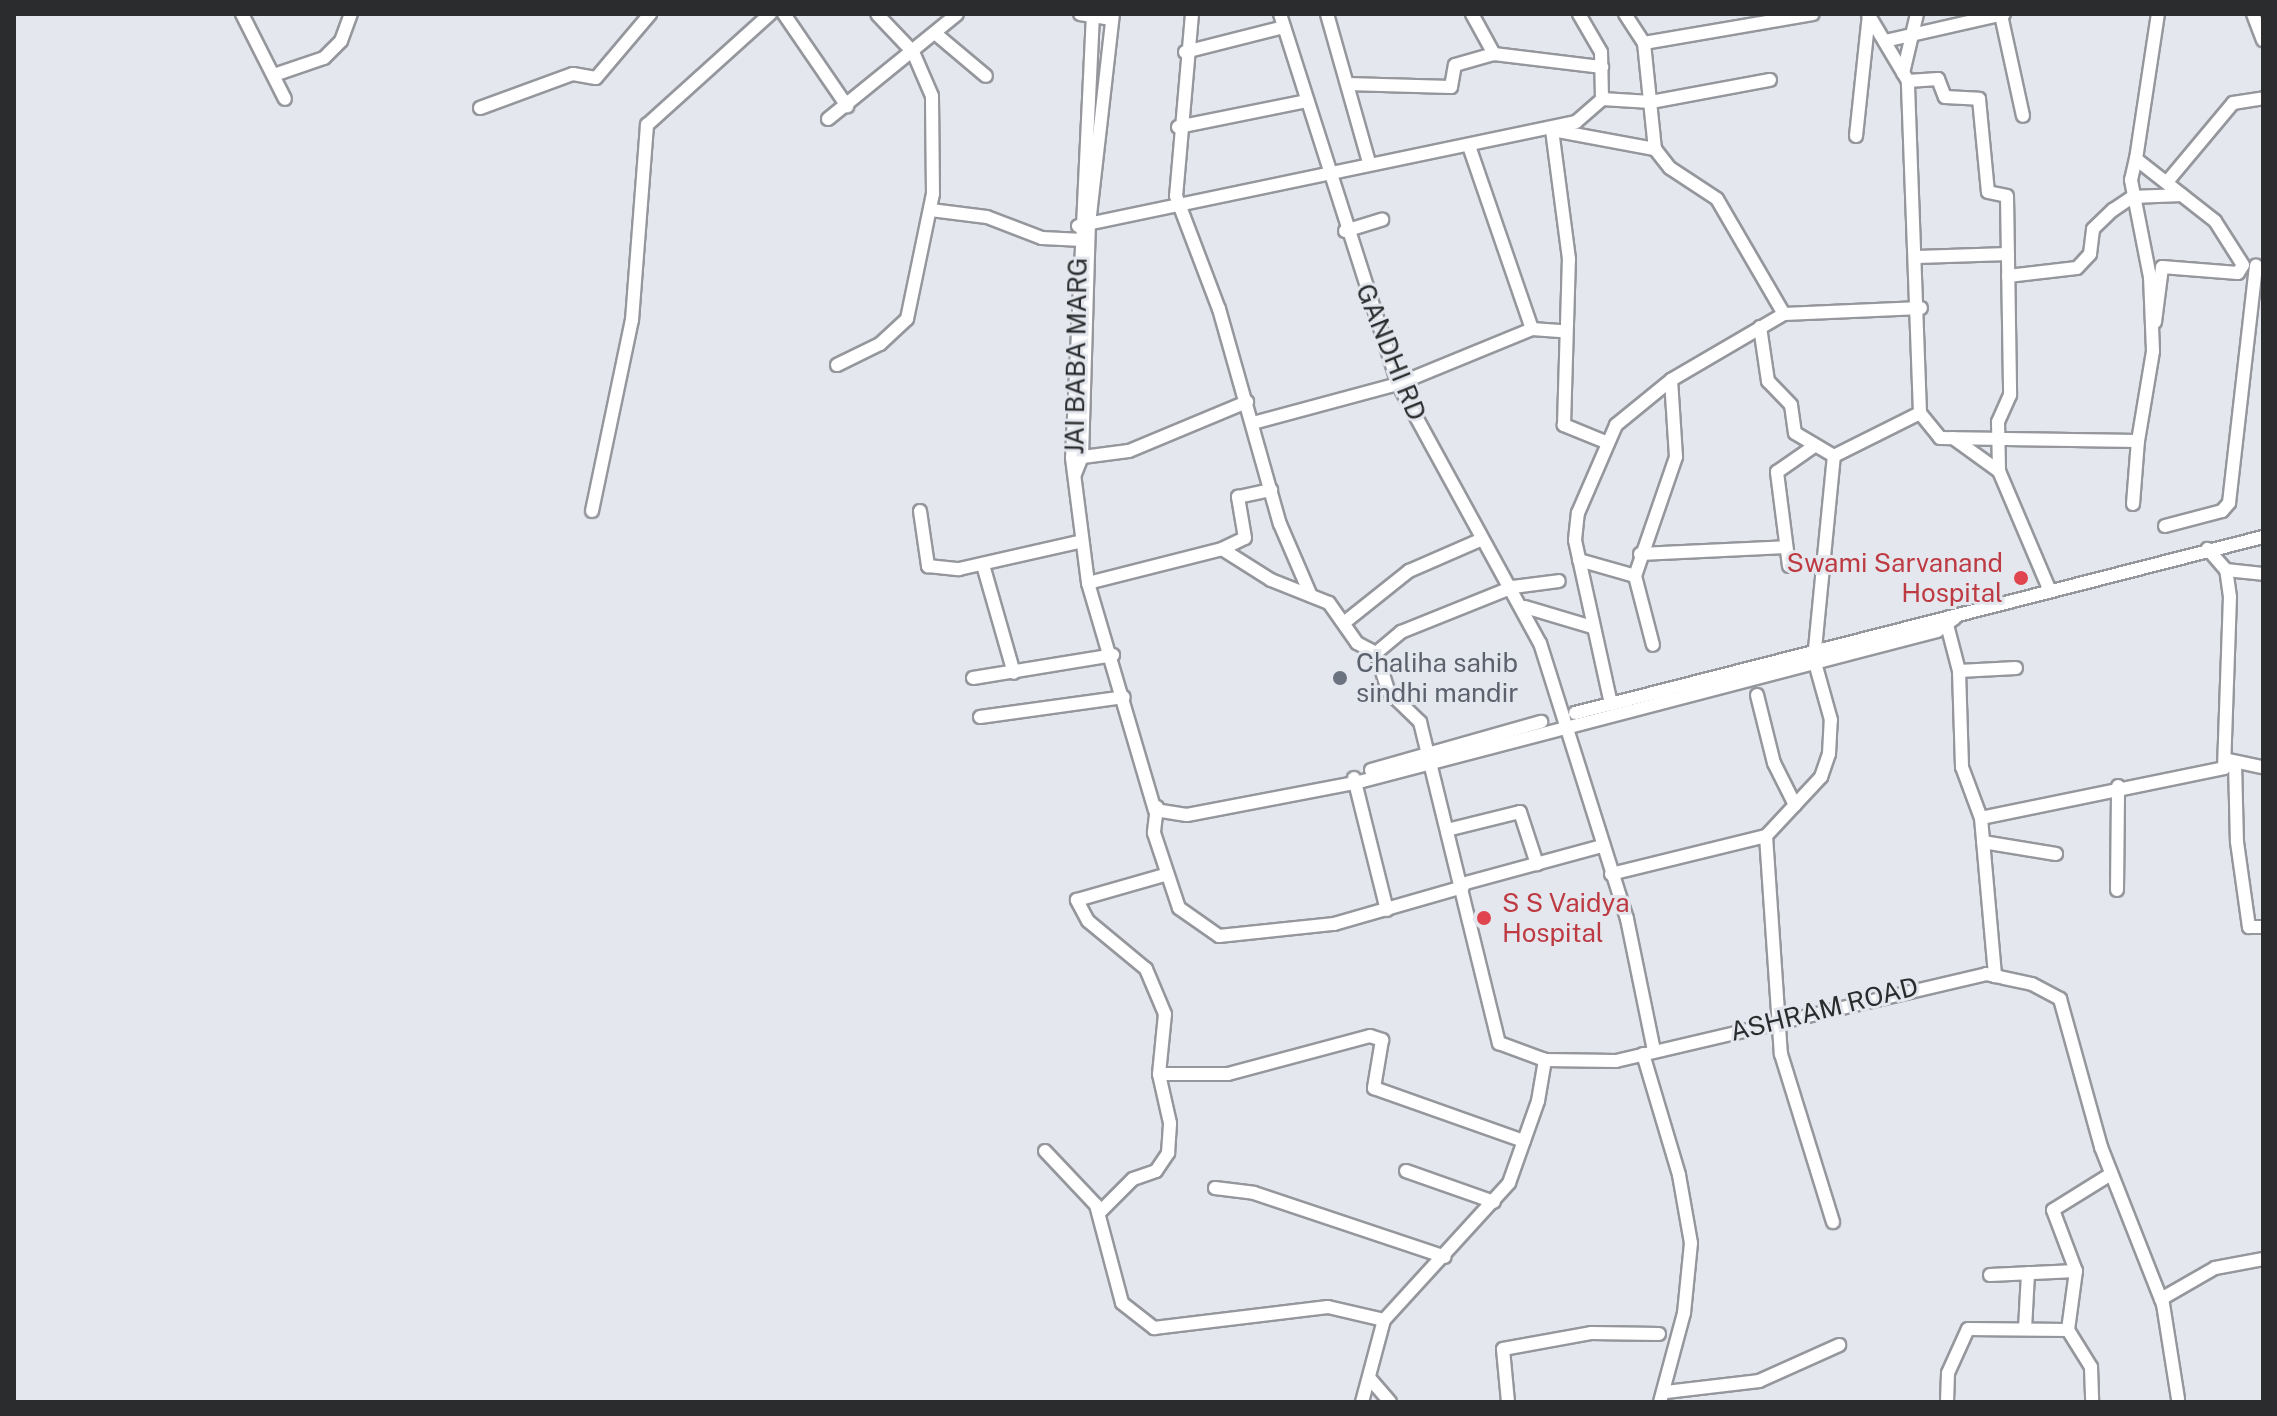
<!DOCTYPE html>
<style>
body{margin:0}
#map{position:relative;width:2277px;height:1416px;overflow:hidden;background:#e4e7ed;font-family:"Public Sans",sans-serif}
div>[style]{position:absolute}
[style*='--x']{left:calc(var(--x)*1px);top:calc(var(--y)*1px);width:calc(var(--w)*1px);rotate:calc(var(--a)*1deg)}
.roads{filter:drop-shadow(2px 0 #95979d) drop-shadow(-2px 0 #95979d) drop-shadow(0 2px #95979d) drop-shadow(0 -2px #95979d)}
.minor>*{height:12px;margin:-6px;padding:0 6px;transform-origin:6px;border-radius:6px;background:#fff}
.dots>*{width:22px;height:22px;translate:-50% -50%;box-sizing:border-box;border:4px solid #e4e7ed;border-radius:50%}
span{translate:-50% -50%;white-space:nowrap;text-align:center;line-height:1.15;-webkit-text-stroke:6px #e4e7ed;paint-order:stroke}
.street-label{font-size:26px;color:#2b2c2e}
.health-label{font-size:26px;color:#be3a42}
.right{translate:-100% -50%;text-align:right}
.left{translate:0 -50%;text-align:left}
.worship-label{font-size:26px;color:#5b616d}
.frame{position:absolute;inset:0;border:16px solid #2b2c2e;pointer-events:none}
</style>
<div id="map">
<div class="roads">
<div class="minor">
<i style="--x:242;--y:14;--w:95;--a:63.2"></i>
<i style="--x:784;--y:14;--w:112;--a:55.6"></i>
<i style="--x:1080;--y:14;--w:32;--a:9"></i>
<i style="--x:1093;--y:14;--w:444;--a:92.7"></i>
<i style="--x:1072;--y:458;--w:126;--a:82.7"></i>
<i style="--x:1088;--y:583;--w:237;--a:73.6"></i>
<i style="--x:1155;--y:810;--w:32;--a:9"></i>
<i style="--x:1187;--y:815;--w:171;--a:-10.8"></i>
<i style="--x:1355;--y:783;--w:602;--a:-14.64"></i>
<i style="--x:1937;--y:631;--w:22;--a:-36"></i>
<i style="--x:1192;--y:14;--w:183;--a:95"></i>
<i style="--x:1176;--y:196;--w:121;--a:69.2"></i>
<i style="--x:1219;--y:309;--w:223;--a:74.2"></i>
<i style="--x:1280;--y:524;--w:78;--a:66.7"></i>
<i style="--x:1280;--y:14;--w:388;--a:72.3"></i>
<i style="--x:1398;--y:384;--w:295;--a:61.3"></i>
<i style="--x:1540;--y:643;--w:289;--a:72.5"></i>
<i style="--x:1627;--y:919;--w:135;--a:78.4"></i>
<i style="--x:1327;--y:14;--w:154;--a:74.2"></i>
<i style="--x:1472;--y:14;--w:46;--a:61.2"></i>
<i style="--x:1625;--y:14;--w:35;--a:57"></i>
<i style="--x:1644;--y:43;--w:107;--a:84.1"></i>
<i style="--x:1655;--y:149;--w:24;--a:52"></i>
<i style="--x:1670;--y:168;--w:56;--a:33.4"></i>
<i style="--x:1717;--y:199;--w:133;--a:59.8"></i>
<i style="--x:2253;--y:14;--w:28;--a:69"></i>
<i style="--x:2001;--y:15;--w:103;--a:77.7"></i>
<i style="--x:936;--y:34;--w:65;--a:40"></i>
<i style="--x:1885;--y:41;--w:122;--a:-12.8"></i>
<i style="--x:1644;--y:43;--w:171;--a:-9.7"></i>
<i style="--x:1185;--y:52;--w:102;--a:-14.2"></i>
<i style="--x:1903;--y:73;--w:61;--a:-76.7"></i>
<i style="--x:274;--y:75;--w:53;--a:-18.8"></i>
<i style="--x:324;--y:58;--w:24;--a:-45"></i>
<i style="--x:341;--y:41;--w:29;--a:-70"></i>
<i style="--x:1908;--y:81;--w:30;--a:-4"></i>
<i style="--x:1938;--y:79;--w:19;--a:69"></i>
<i style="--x:1945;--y:97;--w:34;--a:3"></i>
<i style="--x:1979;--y:99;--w:93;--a:84.5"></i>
<i style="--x:1988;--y:192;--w:19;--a:12"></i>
<i style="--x:2007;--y:196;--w:199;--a:89.1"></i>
<i style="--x:2010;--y:395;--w:30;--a:114"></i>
<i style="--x:1998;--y:422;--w:49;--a:88.8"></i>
<i style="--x:1999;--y:471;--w:130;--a:67"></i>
<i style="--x:1347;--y:84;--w:104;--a:1.7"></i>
<i style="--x:1451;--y:87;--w:22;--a:-80"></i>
<i style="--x:1455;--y:65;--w:41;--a:-15.8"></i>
<i style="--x:1494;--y:54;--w:109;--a:6.9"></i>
<i style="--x:1602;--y:99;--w:49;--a:3.5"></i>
<i style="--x:1651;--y:102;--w:121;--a:-10.5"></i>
<i style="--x:480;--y:108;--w:99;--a:-20.1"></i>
<i style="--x:573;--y:74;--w:23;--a:10"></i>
<i style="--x:596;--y:78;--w:84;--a:-49.8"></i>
<i style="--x:828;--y:119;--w:166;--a:-39.1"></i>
<i style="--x:1178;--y:127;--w:132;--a:-11.4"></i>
<i style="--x:1856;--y:136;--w:122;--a:-83.9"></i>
<i style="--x:1470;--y:149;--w:190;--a:71"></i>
<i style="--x:2167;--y:182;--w:103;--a:-50.1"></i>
<i style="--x:2233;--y:103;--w:30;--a:-9"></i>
<i style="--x:931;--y:210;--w:56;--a:7.1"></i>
<i style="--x:987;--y:217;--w:59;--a:20.9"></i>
<i style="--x:1042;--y:238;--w:41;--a:2.8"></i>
<i style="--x:1078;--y:226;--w:509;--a:-11.8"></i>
<i style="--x:1576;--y:122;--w:35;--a:-41"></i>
<i style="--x:1602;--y:99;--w:47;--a:-91.2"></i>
<i style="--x:1601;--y:52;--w:44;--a:-120.1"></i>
<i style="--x:1345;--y:231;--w:39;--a:-17"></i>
<i style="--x:1917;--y:257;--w:91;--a:-1.9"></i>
<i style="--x:2008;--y:276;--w:69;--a:-6.6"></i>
<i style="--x:2077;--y:268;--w:19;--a:-47"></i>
<i style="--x:2090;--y:254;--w:25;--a:-83"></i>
<i style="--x:2093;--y:229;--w:28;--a:-44"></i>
<i style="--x:2113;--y:210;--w:23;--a:-34"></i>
<i style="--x:2132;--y:197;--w:50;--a:-2.3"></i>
<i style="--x:2155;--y:322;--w:55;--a:-82.7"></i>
<i style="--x:2162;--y:267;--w:76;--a:4.5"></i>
<i style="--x:2238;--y:273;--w:9;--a:-58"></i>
<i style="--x:2243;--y:265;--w:52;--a:-122.5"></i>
<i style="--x:2215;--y:221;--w:100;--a:-141.9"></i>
<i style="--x:2136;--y:159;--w:147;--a:-81.4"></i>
<i style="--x:1760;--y:327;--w:55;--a:81.6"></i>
<i style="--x:1768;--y:381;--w:33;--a:46"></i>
<i style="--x:1791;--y:405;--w:28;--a:82"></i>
<i style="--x:1795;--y:433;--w:45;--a:30.5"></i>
<i style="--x:837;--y:365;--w:48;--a:-26"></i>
<i style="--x:880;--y:344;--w:37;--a:-43"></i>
<i style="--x:907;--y:319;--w:128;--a:-78.3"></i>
<i style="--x:933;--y:194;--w:98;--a:-90.6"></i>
<i style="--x:932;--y:96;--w:48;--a:-113.4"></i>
<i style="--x:913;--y:52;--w:52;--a:-133.5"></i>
<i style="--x:1920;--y:413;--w:32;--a:51"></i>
<i style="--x:1940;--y:438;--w:198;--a:0.9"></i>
<i style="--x:2138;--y:441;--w:91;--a:-80.5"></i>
<i style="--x:2153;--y:351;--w:74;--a:-92.3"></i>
<i style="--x:2150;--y:277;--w:99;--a:-101.1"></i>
<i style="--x:2131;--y:180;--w:22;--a:-77"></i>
<i style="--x:1253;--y:423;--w:150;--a:-15.1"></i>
<i style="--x:1398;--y:384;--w:145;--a:-22.3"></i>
<i style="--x:1532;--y:329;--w:31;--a:4"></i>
<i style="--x:1953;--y:438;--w:57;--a:35.7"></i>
<i style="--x:1608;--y:443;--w:48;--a:-157.8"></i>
<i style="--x:1564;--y:425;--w:166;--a:-88.3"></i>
<i style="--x:1569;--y:259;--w:130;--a:-97.5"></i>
<i style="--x:1552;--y:130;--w:105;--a:10.5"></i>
<i style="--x:1075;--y:458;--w:54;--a:-7.4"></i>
<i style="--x:1129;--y:451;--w:128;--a:-22.6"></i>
<i style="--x:1075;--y:474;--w:18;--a:-68"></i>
<i style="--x:1082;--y:457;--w:233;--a:-88.3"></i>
<i style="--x:1089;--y:224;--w:211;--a:-83.5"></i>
<i style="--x:2133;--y:504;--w:63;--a:-85.5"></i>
<i style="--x:592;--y:511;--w:195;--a:-78.2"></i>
<i style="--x:632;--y:320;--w:196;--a:-85.6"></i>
<i style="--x:647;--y:125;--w:166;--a:-42.1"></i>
<i style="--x:920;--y:511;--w:56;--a:81.7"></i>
<i style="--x:928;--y:566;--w:31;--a:6"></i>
<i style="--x:959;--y:569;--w:123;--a:-12.7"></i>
<i style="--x:2165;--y:526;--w:59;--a:-14.7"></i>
<i style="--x:2222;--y:511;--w:11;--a:-49"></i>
<i style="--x:2229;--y:503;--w:239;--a:-83.5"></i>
<i style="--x:1222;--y:549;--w:25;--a:-26"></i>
<i style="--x:1245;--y:538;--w:42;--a:-99.7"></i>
<i style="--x:1238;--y:497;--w:34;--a:-12"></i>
<i style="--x:1640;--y:554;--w:146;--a:-2.7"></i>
<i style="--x:1579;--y:560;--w:58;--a:15.9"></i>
<i style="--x:1635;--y:576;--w:71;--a:75.4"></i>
<i style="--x:983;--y:565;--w:112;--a:74"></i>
<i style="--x:1789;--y:566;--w:95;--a:-97.3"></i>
<i style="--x:1777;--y:472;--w:44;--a:-34.8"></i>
<i style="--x:2226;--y:570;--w:37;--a:6"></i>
<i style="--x:1635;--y:576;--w:126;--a:-71"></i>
<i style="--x:1676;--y:457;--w:77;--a:-93.7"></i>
<i style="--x:1088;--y:583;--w:138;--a:-14.2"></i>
<i style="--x:1222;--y:549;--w:58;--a:32.3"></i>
<i style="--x:1271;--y:580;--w:62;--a:21.6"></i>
<i style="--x:1329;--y:603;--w:49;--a:55"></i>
<i style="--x:1357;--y:643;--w:21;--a:28"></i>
<i style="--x:1525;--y:607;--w:70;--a:16.6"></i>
<i style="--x:1946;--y:621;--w:52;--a:75.4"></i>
<i style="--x:1959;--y:671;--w:96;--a:88.2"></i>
<i style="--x:1962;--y:767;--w:54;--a:69.6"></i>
<i style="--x:1981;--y:818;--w:159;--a:84.9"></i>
<i style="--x:1345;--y:622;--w:82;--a:-38.6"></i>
<i style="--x:1409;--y:571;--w:77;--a:-23.6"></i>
<i style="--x:1376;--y:653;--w:40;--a:72"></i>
<i style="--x:1388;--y:691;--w:45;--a:44.1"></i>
<i style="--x:1420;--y:722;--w:331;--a:76.2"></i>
<i style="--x:1499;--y:1043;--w:49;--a:20.3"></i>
<i style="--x:1545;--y:1060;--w:71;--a:0.8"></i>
<i style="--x:1616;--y:1061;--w:380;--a:-13.2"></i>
<i style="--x:1986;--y:974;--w:47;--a:12.3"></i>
<i style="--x:2032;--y:984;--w:32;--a:28"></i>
<i style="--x:2060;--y:999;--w:154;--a:74.5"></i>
<i style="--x:2101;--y:1147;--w:169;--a:68.5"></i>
<i style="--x:2163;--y:1304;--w:96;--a:81"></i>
<i style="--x:1376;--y:653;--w:33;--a:-40"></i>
<i style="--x:1401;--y:632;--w:121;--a:-21.9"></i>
<i style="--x:1513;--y:587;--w:46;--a:-7.4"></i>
<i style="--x:1959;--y:671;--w:57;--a:-3"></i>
<i style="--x:973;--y:678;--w:142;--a:-9.3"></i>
<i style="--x:1757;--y:695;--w:70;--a:76"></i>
<i style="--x:1774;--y:763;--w:47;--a:63.4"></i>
<i style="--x:1611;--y:704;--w:168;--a:-102.4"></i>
<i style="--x:1575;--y:540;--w:27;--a:-84"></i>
<i style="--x:1578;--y:513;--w:96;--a:-66.6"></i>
<i style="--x:1616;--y:425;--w:71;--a:-39.3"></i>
<i style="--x:1671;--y:380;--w:131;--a:-30.3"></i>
<i style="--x:1784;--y:314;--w:137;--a:-2.5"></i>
<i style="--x:1575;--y:713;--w:710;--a:-14.35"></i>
<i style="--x:980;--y:717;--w:145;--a:-7.9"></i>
<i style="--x:2229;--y:760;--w:35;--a:12"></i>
<i style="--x:2235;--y:762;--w:80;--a:88.6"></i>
<i style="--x:2237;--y:842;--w:86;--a:82"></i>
<i style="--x:2249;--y:927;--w:14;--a:0"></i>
<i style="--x:1371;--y:770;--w:177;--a:-15.8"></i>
<i style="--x:1354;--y:778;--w:136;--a:76"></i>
<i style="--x:1157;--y:807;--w:26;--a:97"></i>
<i style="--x:1154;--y:833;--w:79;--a:71.6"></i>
<i style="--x:1179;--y:908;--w:49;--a:35"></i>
<i style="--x:1219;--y:936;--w:116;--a:-6"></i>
<i style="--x:1334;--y:924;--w:134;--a:-16"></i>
<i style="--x:1981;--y:818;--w:248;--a:-11.6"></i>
<i style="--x:2224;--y:768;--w:171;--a:-88"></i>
<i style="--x:2230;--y:597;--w:27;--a:-98"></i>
<i style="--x:2226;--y:570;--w:28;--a:-131"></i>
<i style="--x:1447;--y:830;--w:75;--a:-13.9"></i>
<i style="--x:1520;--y:812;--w:55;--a:71.9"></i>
<i style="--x:1766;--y:836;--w:219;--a:86.1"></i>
<i style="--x:1781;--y:1054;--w:176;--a:72.8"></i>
<i style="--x:1983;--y:842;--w:74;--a:9.3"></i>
<i style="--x:1611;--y:874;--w:160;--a:-13.8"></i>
<i style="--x:1766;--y:836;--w:81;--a:-47"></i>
<i style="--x:1821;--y:777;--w:24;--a:-71"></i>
<i style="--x:1829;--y:754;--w:34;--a:-87"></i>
<i style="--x:1831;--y:720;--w:63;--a:-105.6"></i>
<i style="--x:1814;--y:659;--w:204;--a:-84.4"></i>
<i style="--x:1834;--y:456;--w:96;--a:-26.6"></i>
<i style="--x:1920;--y:413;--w:332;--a:-92.1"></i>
<i style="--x:1908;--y:81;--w:78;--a:-120.8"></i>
<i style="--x:1462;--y:884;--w:145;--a:-15.2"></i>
<i style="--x:2117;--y:890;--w:104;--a:-89.4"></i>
<i style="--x:1643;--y:1054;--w:126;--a:73.4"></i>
<i style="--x:1679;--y:1175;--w:69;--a:80"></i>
<i style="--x:1691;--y:1243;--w:70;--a:95.7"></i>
<i style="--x:1684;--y:1313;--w:92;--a:105.1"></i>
<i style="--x:1159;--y:1074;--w:69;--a:0"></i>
<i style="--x:1228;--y:1074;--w:147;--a:-15"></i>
<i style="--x:1370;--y:1036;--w:13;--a:18"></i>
<i style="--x:1382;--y:1040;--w:49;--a:99.5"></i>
<i style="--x:1374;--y:1088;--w:159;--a:19.5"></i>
<i style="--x:1045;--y:1151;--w:74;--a:46.6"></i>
<i style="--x:1096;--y:1205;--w:101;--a:75.1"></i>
<i style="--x:1122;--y:1303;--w:41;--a:38"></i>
<i style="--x:1154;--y:1328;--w:175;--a:-6.9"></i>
<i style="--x:1328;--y:1307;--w:57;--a:13.1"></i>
<i style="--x:1406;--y:1171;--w:93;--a:19.4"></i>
<i style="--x:1215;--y:1188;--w:39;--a:7"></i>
<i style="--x:1254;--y:1193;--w:201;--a:18.5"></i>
<i style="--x:1099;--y:1213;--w:48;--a:-45"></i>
<i style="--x:1133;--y:1179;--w:24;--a:-19"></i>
<i style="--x:1156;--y:1171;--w:22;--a:-56"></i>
<i style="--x:1168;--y:1153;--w:30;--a:-86"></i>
<i style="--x:1170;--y:1123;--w:50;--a:-102.7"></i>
<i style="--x:1159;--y:1074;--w:60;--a:-84.3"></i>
<i style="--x:1165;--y:1014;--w:49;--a:-112.9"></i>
<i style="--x:1146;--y:969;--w:75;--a:-140.4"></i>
<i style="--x:1088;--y:921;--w:24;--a:-118"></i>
<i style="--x:1077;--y:900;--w:91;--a:-15.9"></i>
<i style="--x:1990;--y:1275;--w:86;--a:-2.7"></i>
<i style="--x:2161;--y:1299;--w:62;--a:-29.9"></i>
<i style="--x:2215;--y:1268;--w:49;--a:-10.6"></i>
<i style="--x:2025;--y:1329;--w:56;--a:-86.9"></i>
<i style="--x:2068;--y:1330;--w:44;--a:58.1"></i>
<i style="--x:2091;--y:1367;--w:35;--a:88"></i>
<i style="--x:1371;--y:1380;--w:29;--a:49"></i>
<i style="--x:1666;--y:1392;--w:94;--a:-6.7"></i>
<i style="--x:1759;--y:1381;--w:88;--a:-24.2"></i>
<i style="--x:1362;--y:1402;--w:85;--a:-75"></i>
<i style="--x:1384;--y:1320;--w:185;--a:-47.6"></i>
<i style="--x:1509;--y:1183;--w:87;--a:-70.5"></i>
<i style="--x:1538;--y:1101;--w:42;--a:-80.3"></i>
<i style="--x:1508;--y:1402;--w:53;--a:-95.4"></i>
<i style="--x:1503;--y:1349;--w:89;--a:-10.3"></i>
<i style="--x:1591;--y:1333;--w:68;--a:0.8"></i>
<i style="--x:1947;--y:1402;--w:29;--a:-88"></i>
<i style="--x:1948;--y:1373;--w:48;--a:-65.6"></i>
<i style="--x:1968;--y:1329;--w:100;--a:0.6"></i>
<i style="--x:2068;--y:1330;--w:60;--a:-82.3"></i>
<i style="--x:2076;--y:1271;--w:65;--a:-110.7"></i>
<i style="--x:2053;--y:1210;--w:68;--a:-31.8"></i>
</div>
</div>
<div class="dots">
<i style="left:2021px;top:578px;background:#e0444e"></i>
<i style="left:1340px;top:678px;background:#6b7280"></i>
<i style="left:1484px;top:918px;background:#e0444e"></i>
</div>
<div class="street-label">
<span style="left:1391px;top:352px;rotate:68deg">GANDHI RD</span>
<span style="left:1076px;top:356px;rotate:-89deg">JAI BABA MARG</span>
<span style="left:1824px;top:1009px;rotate:-14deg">ASHRAM ROAD</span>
</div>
<div class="health-label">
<span class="right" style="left:2003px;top:578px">Swami Sarvanand<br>Hospital</span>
<span class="left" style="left:1502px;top:918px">S S Vaidya<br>Hospital</span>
</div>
<div class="worship-label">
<span class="left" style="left:1356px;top:678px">Chaliha sahib<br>sindhi mandir</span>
</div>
<div class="frame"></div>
</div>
